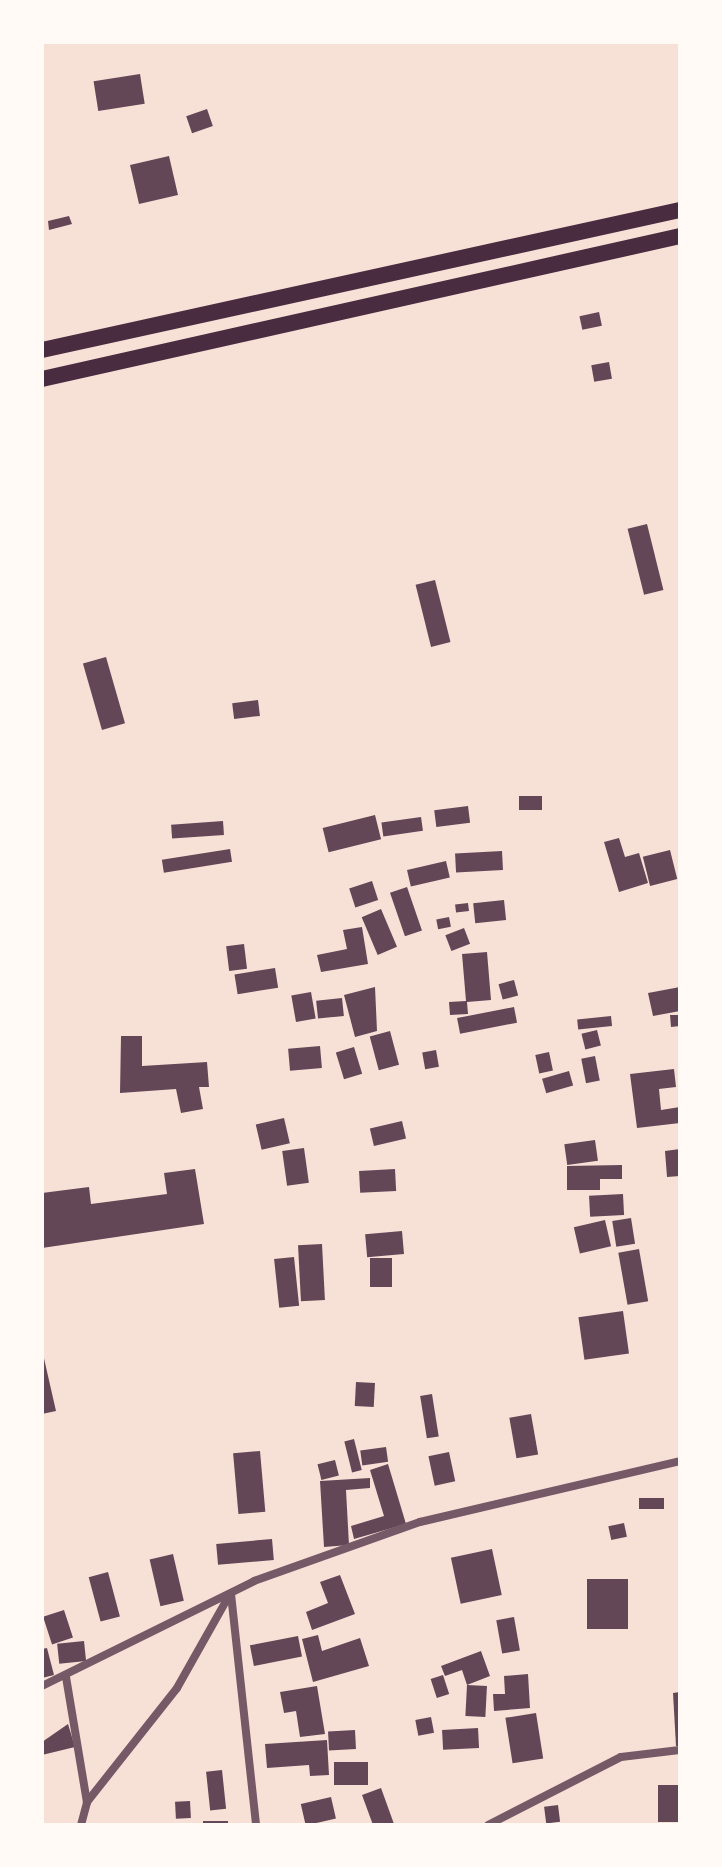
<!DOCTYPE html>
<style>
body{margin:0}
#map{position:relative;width:722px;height:1867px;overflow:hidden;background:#f7e1d7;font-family:"Fira Sans",sans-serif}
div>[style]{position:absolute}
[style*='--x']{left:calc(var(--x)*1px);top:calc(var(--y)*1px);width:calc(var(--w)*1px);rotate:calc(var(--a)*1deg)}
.building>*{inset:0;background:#644757;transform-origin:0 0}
.minor>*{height:8px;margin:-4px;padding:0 4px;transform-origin:4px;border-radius:4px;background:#755966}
.primary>*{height:16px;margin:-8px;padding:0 8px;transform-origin:8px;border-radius:8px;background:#4a2c40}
span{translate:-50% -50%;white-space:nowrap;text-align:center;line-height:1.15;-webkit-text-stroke:6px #fffaf5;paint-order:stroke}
.frame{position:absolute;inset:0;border:44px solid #fffaf5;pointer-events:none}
</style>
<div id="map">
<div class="building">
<i style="left:140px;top:74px;width:30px;height:47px;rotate:81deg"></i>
<i style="left:207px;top:109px;width:18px;height:22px;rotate:71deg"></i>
<i style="left:169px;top:156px;width:40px;height:40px;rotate:77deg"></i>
<i style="clip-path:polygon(69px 216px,72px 224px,49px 230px,48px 221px)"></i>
<i style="left:599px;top:312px;width:14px;height:20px;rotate:78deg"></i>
<i style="left:609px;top:362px;width:17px;height:18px;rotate:80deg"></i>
<i style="left:647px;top:524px;width:68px;height:20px;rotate:76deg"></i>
<i style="left:435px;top:580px;width:64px;height:20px;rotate:76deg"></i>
<i style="left:106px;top:657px;width:69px;height:24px;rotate:74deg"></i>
<i style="left:258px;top:700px;width:16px;height:26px;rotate:83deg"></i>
<i style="left:519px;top:796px;width:23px;height:14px"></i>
<i style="left:468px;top:806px;width:17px;height:34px;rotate:83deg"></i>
<i style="left:375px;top:815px;width:25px;height:54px;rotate:76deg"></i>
<i style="left:421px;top:817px;width:14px;height:40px;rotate:82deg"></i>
<i style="left:223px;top:821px;width:14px;height:52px;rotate:86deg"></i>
<i style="clip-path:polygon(619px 838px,625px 857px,639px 853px,648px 883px,619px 892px,604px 842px)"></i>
<i style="left:230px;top:849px;width:13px;height:69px;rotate:81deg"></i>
<i style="left:670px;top:850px;width:30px;height:28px;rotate:76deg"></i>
<i style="left:502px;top:851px;width:19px;height:47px;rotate:87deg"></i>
<i style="left:446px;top:861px;width:17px;height:40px;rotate:77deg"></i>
<i style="left:372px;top:881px;width:20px;height:24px;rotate:72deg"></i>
<i style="left:407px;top:887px;width:46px;height:18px;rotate:71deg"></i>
<i style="left:504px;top:900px;width:20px;height:31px;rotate:84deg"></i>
<i style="left:468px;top:903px;width:8px;height:13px;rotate:83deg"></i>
<i style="left:381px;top:909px;width:41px;height:21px;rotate:67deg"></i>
<i style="left:449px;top:917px;width:10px;height:13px;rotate:79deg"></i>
<i style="clip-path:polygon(362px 927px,368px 964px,321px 972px,317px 955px,347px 949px,343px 930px)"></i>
<i style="left:464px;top:928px;width:17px;height:20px;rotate:69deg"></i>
<i style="left:244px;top:944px;width:25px;height:18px;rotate:83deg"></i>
<i style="clip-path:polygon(487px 952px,491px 1000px,467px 1002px,468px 1014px,450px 1015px,449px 1002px,466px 1001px,462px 954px)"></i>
<i style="left:275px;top:968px;width:20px;height:41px;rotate:81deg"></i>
<i style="left:514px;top:980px;width:16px;height:16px;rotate:75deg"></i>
<i style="clip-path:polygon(375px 987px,377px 1031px,355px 1037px,344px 995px)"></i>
<i style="clip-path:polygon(680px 987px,680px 1011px,653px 1016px,648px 993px)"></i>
<i style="left:311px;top:992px;width:27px;height:20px;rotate:80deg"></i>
<i style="left:342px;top:998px;width:18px;height:26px;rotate:84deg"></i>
<i style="left:514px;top:1007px;width:16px;height:58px;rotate:79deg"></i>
<i style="clip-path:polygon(670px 1015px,680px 1015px,680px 1026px,671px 1027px)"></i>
<i style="left:611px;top:1016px;width:10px;height:34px;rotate:84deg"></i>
<i style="left:597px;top:1030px;width:16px;height:16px;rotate:76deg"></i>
<i style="left:390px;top:1031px;width:35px;height:21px;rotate:75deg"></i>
<i style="clip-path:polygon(121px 1036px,142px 1036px,142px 1066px,207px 1062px,209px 1087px,199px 1087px,203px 1109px,181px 1113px,176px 1089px,120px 1093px)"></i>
<i style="left:320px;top:1046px;width:22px;height:32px;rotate:85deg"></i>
<i style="left:354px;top:1047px;width:28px;height:19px;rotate:73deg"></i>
<i style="left:436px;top:1050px;width:17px;height:14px;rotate:80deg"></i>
<i style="left:549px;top:1052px;width:19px;height:14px;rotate:78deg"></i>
<i style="left:595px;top:1056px;width:25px;height:14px;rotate:79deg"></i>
<i style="clip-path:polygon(674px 1069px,676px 1087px,659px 1089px,661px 1110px,680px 1107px,680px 1123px,637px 1128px,630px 1074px)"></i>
<i style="left:569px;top:1071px;width:15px;height:28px;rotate:74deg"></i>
<i style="left:284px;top:1118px;width:26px;height:29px;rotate:77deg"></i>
<i style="left:402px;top:1121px;width:18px;height:33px;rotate:77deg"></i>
<i style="left:595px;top:1140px;width:21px;height:31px;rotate:82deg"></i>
<i style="left:304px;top:1148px;width:35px;height:22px;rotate:82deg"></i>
<i style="clip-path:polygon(680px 1149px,680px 1176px,667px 1177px,665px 1151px)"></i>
<i style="clip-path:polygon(622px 1165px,622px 1179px,600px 1179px,600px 1190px,567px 1190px,567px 1166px)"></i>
<i style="clip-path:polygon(195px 1169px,204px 1224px,42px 1248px,42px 1193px,89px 1187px,91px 1204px,167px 1194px,164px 1173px)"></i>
<i style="left:395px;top:1169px;width:22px;height:36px;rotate:87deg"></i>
<i style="left:623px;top:1194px;width:21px;height:34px;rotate:87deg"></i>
<i style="left:631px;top:1218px;width:26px;height:19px;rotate:81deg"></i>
<i style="left:605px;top:1220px;width:27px;height:32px;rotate:77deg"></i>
<i style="left:402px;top:1231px;width:23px;height:37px;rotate:85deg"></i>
<i style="left:322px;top:1244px;width:56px;height:24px;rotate:87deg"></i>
<i style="left:639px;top:1249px;width:53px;height:21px;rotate:80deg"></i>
<i style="left:294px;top:1257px;width:49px;height:20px;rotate:84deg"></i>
<i style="left:370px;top:1258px;width:22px;height:29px"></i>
<i style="left:623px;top:1311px;width:43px;height:45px;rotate:82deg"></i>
<i style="clip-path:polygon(43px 1354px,56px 1411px,42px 1414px,42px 1355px)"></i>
<i style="left:356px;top:1382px;width:19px;height:24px;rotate:3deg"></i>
<i style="left:432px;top:1394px;width:43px;height:12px;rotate:81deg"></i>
<i style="left:531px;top:1414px;width:41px;height:22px;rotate:80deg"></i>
<i style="left:354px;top:1439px;width:32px;height:10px;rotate:76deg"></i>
<i style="left:386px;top:1447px;width:15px;height:26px;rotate:82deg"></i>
<i style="left:260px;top:1451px;width:61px;height:27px;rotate:85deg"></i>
<i style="left:449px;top:1452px;width:30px;height:21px;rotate:78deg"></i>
<i style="left:335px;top:1460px;width:16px;height:18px;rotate:76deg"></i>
<i style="clip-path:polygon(388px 1464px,406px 1524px,354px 1539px,351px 1526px,384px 1516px,370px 1470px)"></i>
<i style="clip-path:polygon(370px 1478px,370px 1488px,346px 1490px,349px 1545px,324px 1547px,320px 1481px)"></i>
<i style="left:639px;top:1498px;width:25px;height:11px"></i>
<i style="left:624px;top:1523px;width:14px;height:16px;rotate:78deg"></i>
<i style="left:272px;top:1539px;width:21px;height:56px;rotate:85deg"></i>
<i style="left:492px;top:1549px;width:47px;height:42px;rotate:78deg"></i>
<i style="left:173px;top:1554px;width:48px;height:24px;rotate:77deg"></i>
<i style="left:108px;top:1572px;width:46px;height:20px;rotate:75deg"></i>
<i style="clip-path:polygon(340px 1575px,355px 1614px,312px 1630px,306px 1612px,328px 1603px,320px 1582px)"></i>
<i style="left:587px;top:1579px;width:41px;height:50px"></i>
<i style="left:64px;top:1610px;width:29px;height:22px;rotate:72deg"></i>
<i style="left:514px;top:1617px;width:34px;height:18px;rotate:80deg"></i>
<i style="clip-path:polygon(318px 1635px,322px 1651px,360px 1638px,369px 1666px,313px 1682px,302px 1639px)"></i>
<i style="left:298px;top:1636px;width:21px;height:49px;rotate:79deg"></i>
<i style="left:84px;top:1641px;width:20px;height:27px;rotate:84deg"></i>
<i style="clip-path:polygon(47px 1648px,54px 1675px,42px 1678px,42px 1649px)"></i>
<i style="clip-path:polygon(481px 1651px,490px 1676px,467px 1685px,462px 1670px,445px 1676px,441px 1666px)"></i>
<i style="clip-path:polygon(528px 1674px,530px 1708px,494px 1711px,493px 1694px,505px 1694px,504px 1676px)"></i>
<i style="left:443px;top:1675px;width:20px;height:13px;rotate:72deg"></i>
<i style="left:467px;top:1685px;width:20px;height:31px;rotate:3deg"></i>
<i style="clip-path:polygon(317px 1686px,325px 1734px,300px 1737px,296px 1711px,284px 1713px,280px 1692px)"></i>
<i style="clip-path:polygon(680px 1692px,680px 1746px,676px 1746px,673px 1693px)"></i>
<i style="left:536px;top:1713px;width:46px;height:31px;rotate:81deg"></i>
<i style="left:431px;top:1717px;width:16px;height:16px;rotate:79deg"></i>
<i style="clip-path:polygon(68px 1724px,75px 1747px,42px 1755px,42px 1742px)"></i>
<i style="left:478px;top:1728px;width:20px;height:36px;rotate:87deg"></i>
<i style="left:355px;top:1730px;width:19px;height:27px;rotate:87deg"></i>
<i style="clip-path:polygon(327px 1740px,329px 1775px,310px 1776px,309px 1765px,267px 1768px,265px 1744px)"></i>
<i style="left:334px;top:1762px;width:34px;height:23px"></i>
<i style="left:222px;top:1770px;width:39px;height:16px;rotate:84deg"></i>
<i style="left:680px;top:1785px;width:37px;height:22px;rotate:90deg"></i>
<i style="clip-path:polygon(381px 1788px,394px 1824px,393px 1825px,373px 1825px,362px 1795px)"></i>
<i style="left:331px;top:1797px;width:22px;height:31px;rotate:77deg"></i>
<i style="left:190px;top:1801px;width:17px;height:15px;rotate:87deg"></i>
<i style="left:558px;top:1805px;width:17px;height:14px;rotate:83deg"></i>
<i style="left:203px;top:1821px;width:25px;height:4px"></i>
</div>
<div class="minor">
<i style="--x:231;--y:1594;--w:232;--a:83.8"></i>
<i style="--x:66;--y:1677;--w:127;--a:80.5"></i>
<i style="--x:42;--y:1686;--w:237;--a:-26.3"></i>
<i style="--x:254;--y:1581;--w:176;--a:-19.6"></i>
<i style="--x:420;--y:1522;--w:267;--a:-13.2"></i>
<i style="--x:81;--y:1825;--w:24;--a:-75"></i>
<i style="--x:87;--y:1802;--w:145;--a:-51.7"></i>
<i style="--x:177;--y:1688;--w:108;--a:-60.6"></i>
<i style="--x:488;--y:1825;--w:149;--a:-27.1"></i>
<i style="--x:621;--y:1757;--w:59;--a:-6.8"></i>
</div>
<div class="primary">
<i style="--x:42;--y:350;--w:653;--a:-12.38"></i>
<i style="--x:42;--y:379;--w:654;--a:-12.63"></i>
</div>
<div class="frame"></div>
</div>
